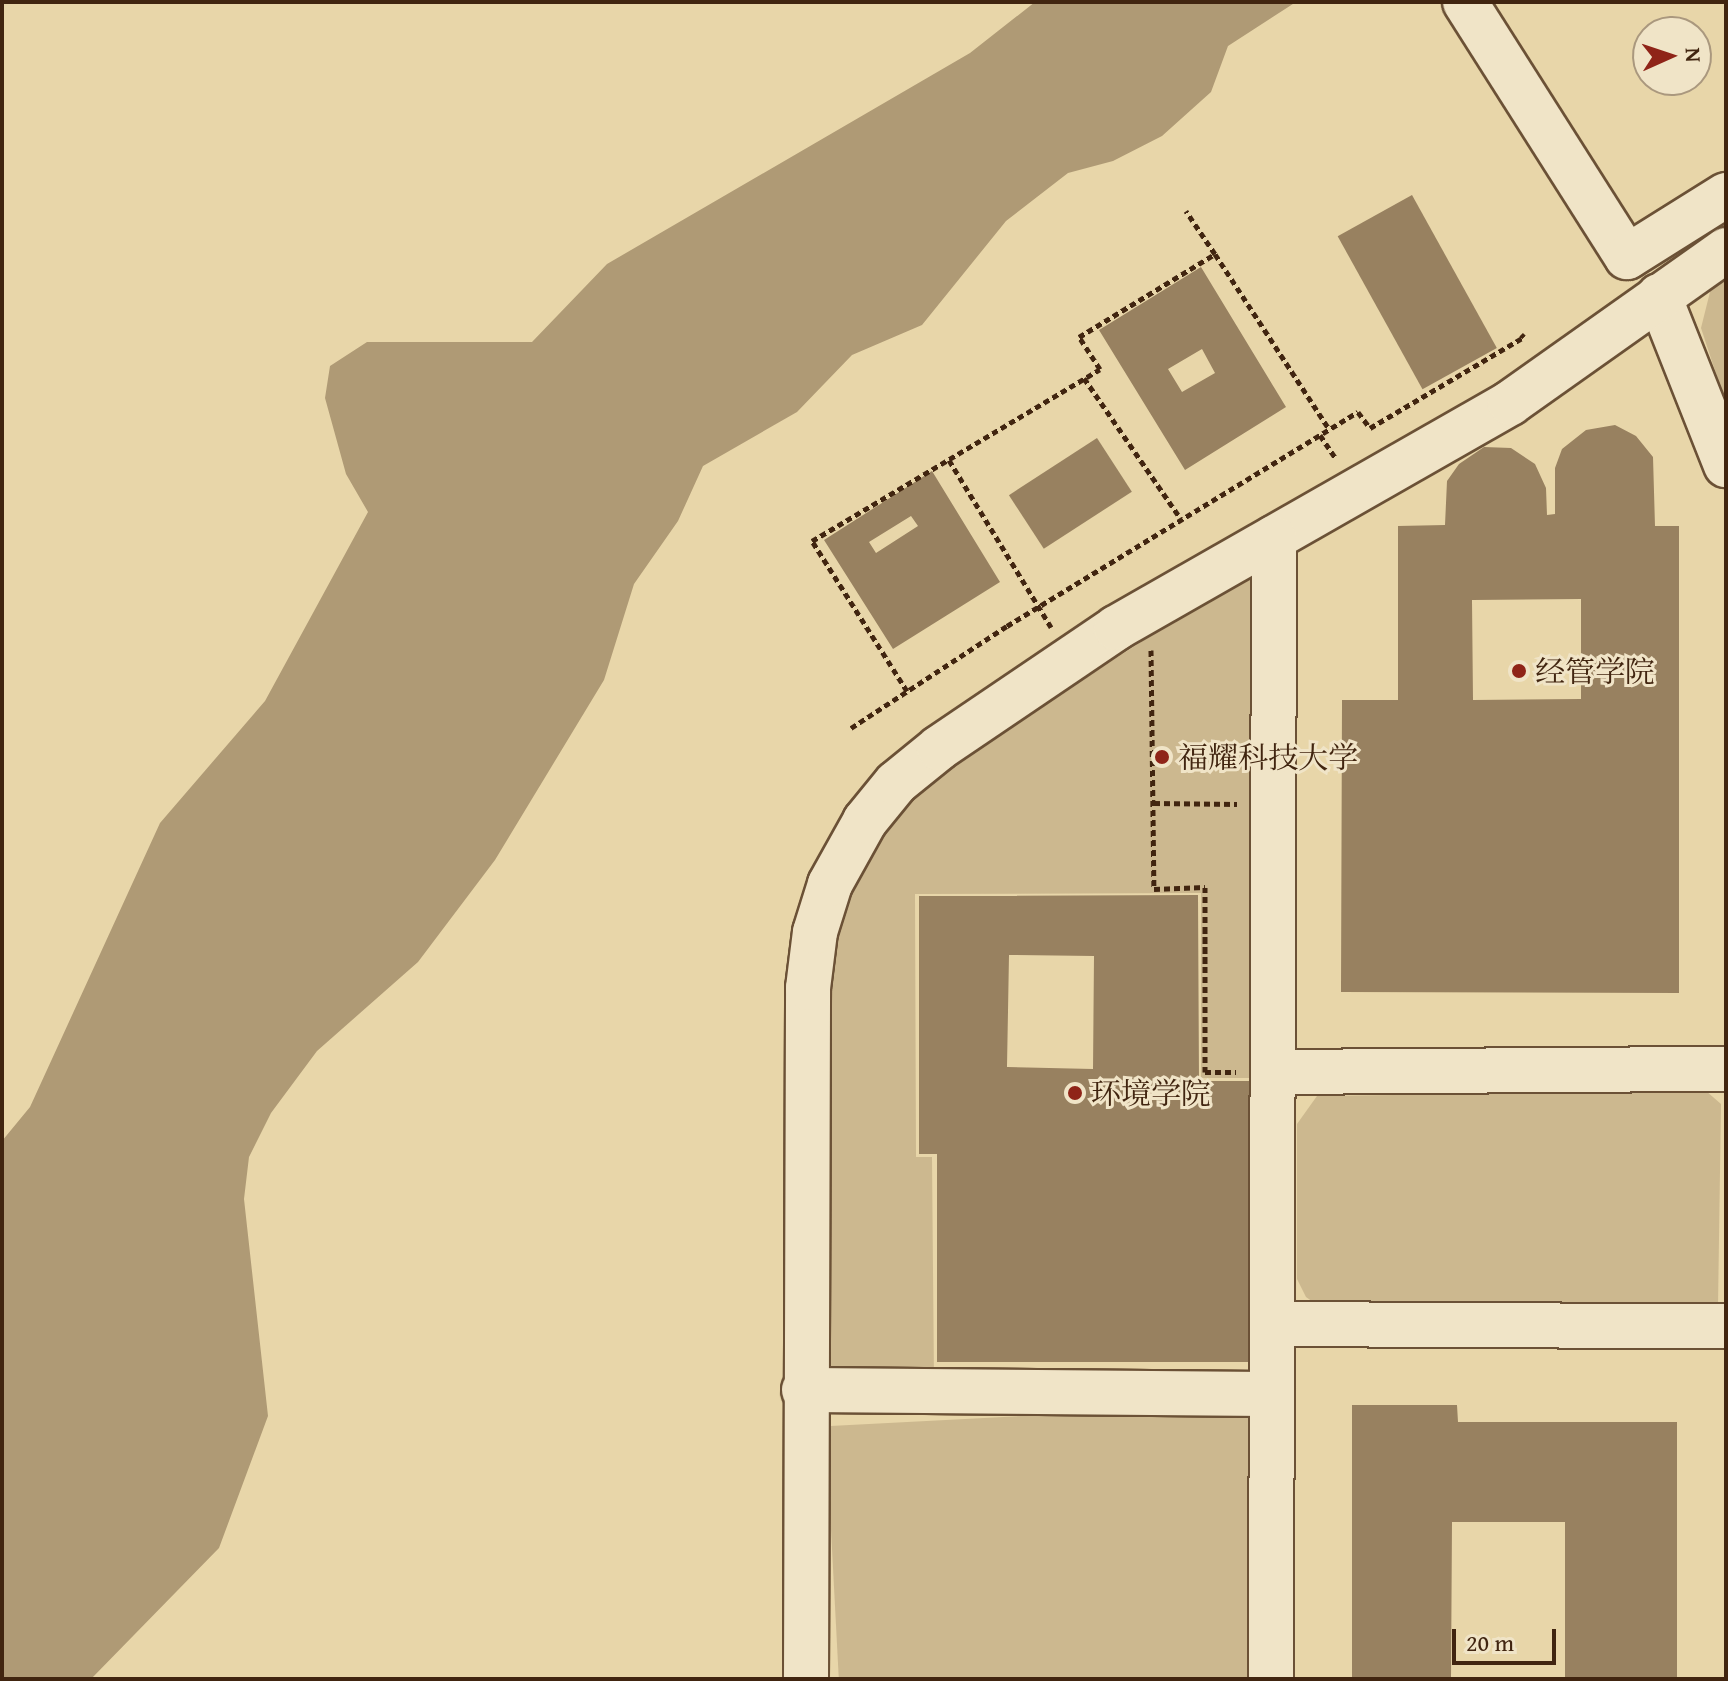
<!DOCTYPE html>
<meta charset="utf-8">
<style>
body{margin:0}
#map{position:relative;width:1728px;height:1681px;overflow:hidden;background:#e8d6a9;font-family:"Gentium Book Plus","Noto Serif SC",serif}
div>[style]{position:absolute}
[style*='--x']{left:calc(var(--x)*1px);top:calc(var(--y)*1px);width:calc(var(--w)*1px);rotate:calc(var(--a)*1deg)}
.green>*{inset:0;background:#ccb88f;transform-origin:0 0}
.water>*{inset:0;background:#af9a75}
.building>*{inset:0;background:#988160;transform-origin:0 0}
.path>*{height:5px;margin-top:-2.5px;transform-origin:0;background:repeating-linear-gradient(90deg,#412510 0 6px,transparent 0 10px)}
.roads{filter:drop-shadow(2px 0 #6b5136) drop-shadow(-2px 0 #6b5136) drop-shadow(0 2px #6b5136) drop-shadow(0 -2px #6b5136)}
.minor>*{height:44px;margin:-22px;padding:0 22px;transform-origin:22px;border-radius:22px;background:#f0e4c7}
.dots>*{width:22px;height:22px;translate:-50% -50%;box-sizing:border-box;border:4px solid #f0e4c7;border-radius:50%}
span{translate:-50% -50%;white-space:nowrap;text-align:center;line-height:1.15;-webkit-text-stroke:6px #f0e4c7;paint-order:stroke}
.poi-label{font-size:30px;color:#412510}
.left{translate:0 -50%;text-align:left}
.frame{position:absolute;inset:0;border:4px solid #412510;pointer-events:none}
.north{position:absolute;left:1632px;top:16px;width:80px;height:80px;box-sizing:border-box;background:#f0e4c7;border:2px solid #aa987e;border-radius:50%;rotate:87deg;font-size:22px;font-weight:700;line-height:32px;text-align:center;color:#412510}
.north::after{content:'';display:block;margin:auto;width:28px;height:36px;background:#8f2418;clip-path:polygon(50% 0,100% 100%,50% 72%,0 100%)}
.scale{position:absolute;left:1452px;top:1629px;width:104px;height:36px;box-sizing:border-box;border:4px solid #412510;border-top:0;padding-left:10px;font-size:24px;line-height:28px;white-space:nowrap;color:#412510;-webkit-text-stroke:6px #f0e4c7;paint-order:stroke}
</style>
<div id="map">
<div class="green">
<i style="clip-path:polygon(1726px 274px,1726px 404px,1701px 328px,1711px 288px)"></i>
<i style="clip-path:polygon(1244px 575px,1258px 576px,1265px 1078px,1201px 1078px,1201px 893px,915px 894px,916px 1157px,932px 1157px,934px 1381px,829px 1376px,823px 1352px,828px 993px,834px 948px,857px 879px,883px 833px,930px 779px)"></i>
<i style="clip-path:polygon(1706px 1091px,1721px 1104px,1718px 1306px,1320px 1307px,1306px 1297px,1297px 1279px,1297px 1124px,1317px 1096px)"></i>
<i style="left:1250px;top:1404px;width:275px;height:425px;rotate:87deg"></i>
</div>
<div class="water">
<i style="clip-path:polygon(1035px 2px,1296px 2px,1228px 46px,1211px 92px,1162px 136px,1113px 161px,1068px 173px,1006px 221px,922px 325px,852px 355px,797px 412px,703px 466px,678px 521px,634px 584px,604px 680px,495px 860px,418px 962px,317px 1051px,271px 1113px,249px 1157px,244px 1199px,268px 1416px,219px 1548px,91px 1679px,2px 1679px,2px 1141px,30px 1107px,160px 823px,265px 701px,368px 512px,346px 474px,325px 398px,330px 366px,367px 342px,532px 342px,607px 264px,970px 53px)"></i>
</div>
<div class="building">
<i style="left:1412px;top:195px;width:175px;height:85px;rotate:61deg"></i>
<i style="clip-path:polygon(evenodd,1201px 267px,1286px 407px,1185px 470px,1099px 330px,1201px 267px,1202px 349px,1215px 373px,1182px 392px,1168px 369px,1202px 349px)"></i>
<i style="clip-path:polygon(evenodd,1615px 425px,1636px 436px,1653px 457px,1655px 526px,1679px 526px,1679px 993px,1341px 992px,1342px 700px,1398px 700px,1398px 526px,1445px 525px,1447px 481px,1459px 464px,1484px 447px,1511px 448px,1535px 464px,1546px 488px,1547px 515px,1555px 514px,1555px 468px,1562px 449px,1586px 430px,1615px 425px,1581px 599px,1581px 699px,1473px 700px,1472px 600px,1581px 599px)"></i>
<i style="left:1097px;top:438px;width:64px;height:105px;rotate:57deg"></i>
<i style="clip-path:polygon(evenodd,932px 471px,1000px 582px,893px 649px,824px 540px,932px 471px,911px 516px,918px 526px,876px 553px,869px 542px,911px 516px)"></i>
<i style="clip-path:polygon(evenodd,1198px 895px,1199px 1081px,1254px 1081px,1255px 1362px,937px 1362px,937px 1154px,919px 1154px,919px 896px,1198px 895px,1009px 955px,1094px 956px,1093px 1069px,1007px 1067px,1009px 955px)"></i>
<i style="clip-path:polygon(1352px 1405px,1457px 1405px,1458px 1422px,1677px 1422px,1677px 1679px,1565px 1679px,1565px 1522px,1452px 1522px,1451px 1679px,1352px 1679px)"></i>
</div>
<div class="path">
<i style="--x:1215;--y:254;--w:209;--a:56.9"></i>
<i style="--x:1084;--y:378;--w:171;--a:55.5"></i>
<i style="--x:1320;--y:435;--w:27;--a:56"></i>
<i style="--x:949;--y:460;--w:196;--a:58.6"></i>
<i style="--x:1151;--y:650;--w:239;--a:89.3"></i>
<i style="--x:1154;--y:889;--w:51;--a:-2.2"></i>
<i style="--x:1205;--y:887;--w:185;--a:90"></i>
<i style="--x:1205;--y:1072;--w:31;--a:0"></i>
<i style="--x:907;--y:691;--w:178;--a:-122.3"></i>
<i style="--x:812;--y:541;--w:335;--a:-30.8"></i>
<i style="--x:1100;--y:369;--w:38;--a:-123"></i>
<i style="--x:1079;--y:337;--w:159;--a:-31.4"></i>
<i style="--x:1215;--y:254;--w:52;--a:-124"></i>
<i style="--x:851;--y:728;--w:186;--a:-33.2"></i>
<i style="--x:1007;--y:626;--w:411;--a:-31.4"></i>
<i style="--x:1358;--y:412;--w:20;--a:53"></i>
<i style="--x:1370;--y:428;--w:179;--a:-30.6"></i>
<i style="--x:1524;--y:337;--w:4;--a:-135"></i>
<i style="--x:1154;--y:803;--w:83;--a:0.7"></i>
</div>
<div class="roads">
<div class="minor">
<i style="--x:1465;--y:2;--w:302;--a:57.6"></i>
<i style="--x:1627;--y:257;--w:117;--a:-32.1"></i>
<i style="--x:1659;--y:296;--w:182;--a:68.4"></i>
<i style="--x:1273;--y:1072;--w:453;--a:-0.4"></i>
<i style="--x:1272;--y:1324;--w:454;--a:0.3"></i>
<i style="--x:804;--y:1390;--w:468;--a:0.5"></i>
<i style="--x:806;--y:1679;--w:691;--a:-89.83"></i>
<i style="--x:808;--y:988;--w:56;--a:-82.9"></i>
<i style="--x:815;--y:932;--w:50;--a:-72.6"></i>
<i style="--x:830;--y:884;--w:72;--a:-60.9"></i>
<i style="--x:865;--y:821;--w:49;--a:-50.8"></i>
<i style="--x:896;--y:783;--w:55;--a:-39.1"></i>
<i style="--x:939;--y:748;--w:214;--a:-34.1"></i>
<i style="--x:1116;--y:628;--w:454;--a:-29.7"></i>
<i style="--x:1510;--y:403;--w:265;--a:-35.3"></i>
<i style="--x:1271;--y:1679;--w:1141;--a:-89.85"></i>
</div>
</div>
<div class="dots">
<i style="left:1519px;top:671px;background:#8f2418"></i>
<i style="left:1162px;top:757px;background:#8f2418"></i>
<i style="left:1075px;top:1093px;background:#8f2418"></i>
</div>
<div class="poi-label">
<span class="left" style="left:1535px;top:671px">经管学院</span>
<span class="left" style="left:1178px;top:757px">福耀科技大学</span>
<span class="left" style="left:1091px;top:1093px">环境学院</span>
</div>
<div class="frame"></div>
<div class="north">N</div>
<div class="scale">20 m</div>
</div>
